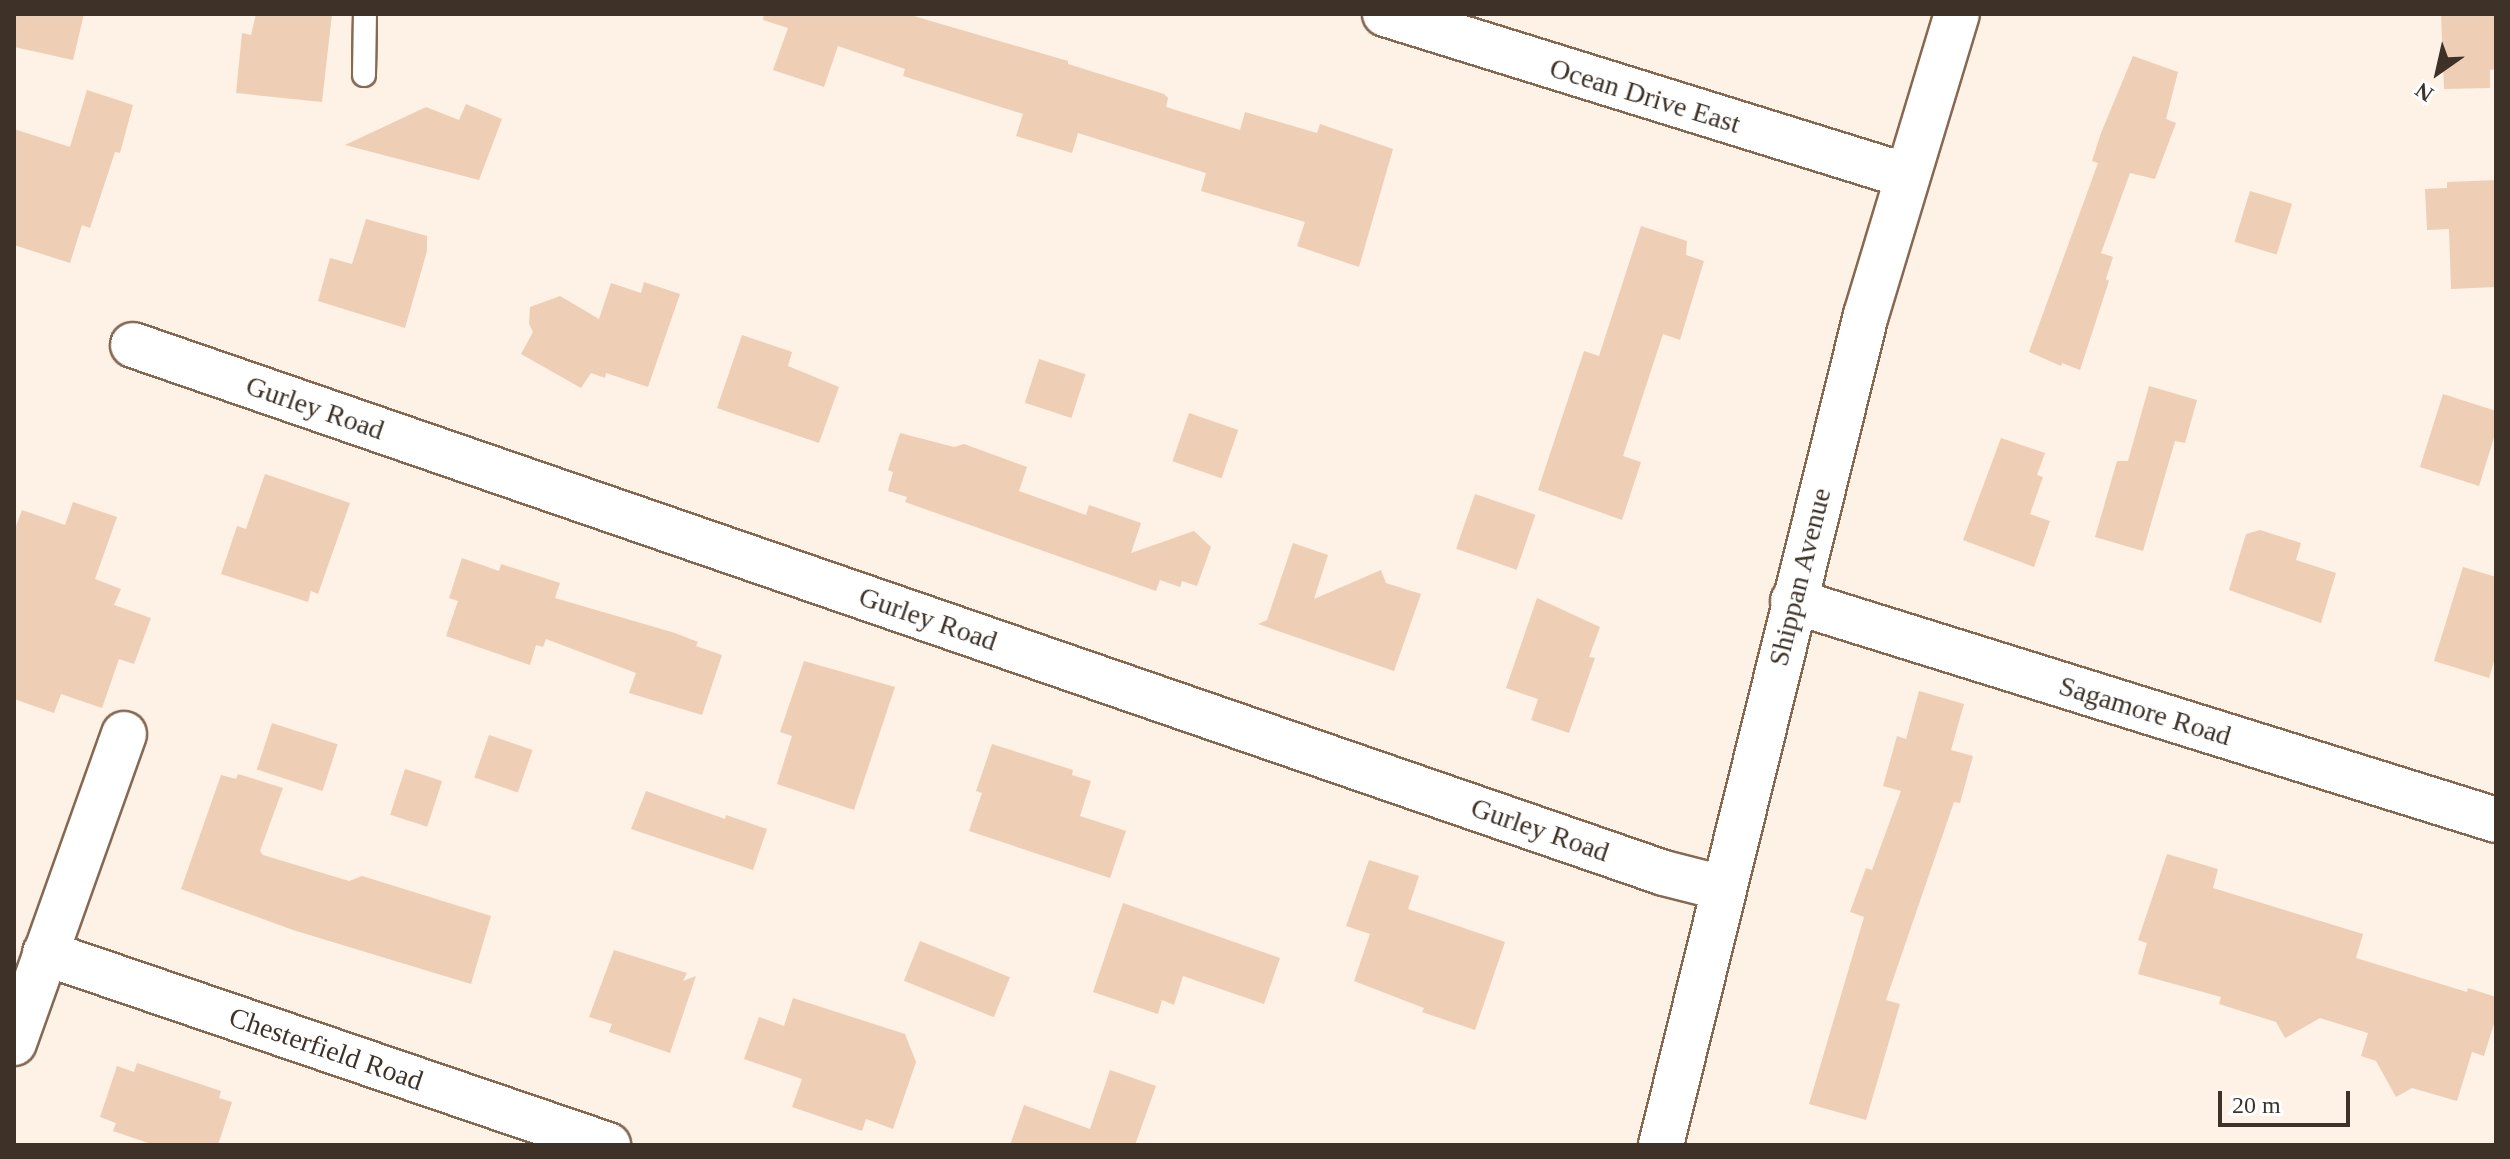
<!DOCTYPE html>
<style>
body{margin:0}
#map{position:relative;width:2510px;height:1159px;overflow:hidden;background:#fef1e6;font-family:Georgia,serif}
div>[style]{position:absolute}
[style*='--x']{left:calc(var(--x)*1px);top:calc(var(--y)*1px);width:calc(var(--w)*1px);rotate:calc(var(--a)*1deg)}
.building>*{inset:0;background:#eeceb5;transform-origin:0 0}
.roads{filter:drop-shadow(2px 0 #856953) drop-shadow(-2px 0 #856953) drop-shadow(0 2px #856953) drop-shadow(0 -2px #856953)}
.lane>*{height:22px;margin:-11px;padding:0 11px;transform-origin:11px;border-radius:11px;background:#fff}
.street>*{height:44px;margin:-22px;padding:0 22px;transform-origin:22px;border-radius:22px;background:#fff}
span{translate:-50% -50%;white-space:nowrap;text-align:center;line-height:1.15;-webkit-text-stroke:6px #fff;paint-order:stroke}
.street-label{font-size:28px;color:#3e3228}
.frame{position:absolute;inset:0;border:16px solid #3e3228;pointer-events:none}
.north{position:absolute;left:2398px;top:32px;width:80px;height:80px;-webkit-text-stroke:6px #fff;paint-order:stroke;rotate:214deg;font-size:22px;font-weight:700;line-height:32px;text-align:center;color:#3e3228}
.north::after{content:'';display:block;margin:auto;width:28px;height:36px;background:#3e3228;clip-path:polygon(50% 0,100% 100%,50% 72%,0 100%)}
.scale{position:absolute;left:2218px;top:1091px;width:132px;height:36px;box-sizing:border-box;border:4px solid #3e3228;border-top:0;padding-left:10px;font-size:24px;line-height:28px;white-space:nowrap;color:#3e3228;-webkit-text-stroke:6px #fff;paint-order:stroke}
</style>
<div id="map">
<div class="building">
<i style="clip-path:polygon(14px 14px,84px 14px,73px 60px,14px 47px)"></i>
<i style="clip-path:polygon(256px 14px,332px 14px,322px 102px,236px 93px,242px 33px,251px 35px)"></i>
<i style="clip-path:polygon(764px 14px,907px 14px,1068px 61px,1068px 64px,1164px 94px,1168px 98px,1166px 107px,1240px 130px,1245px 112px,1317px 133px,1320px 124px,1393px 149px,1359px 267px,1297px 246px,1305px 222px,1201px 191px,1206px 173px,1078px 133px,1072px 153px,1016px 136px,1023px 114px,903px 76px,905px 69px,838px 46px,824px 87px,773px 70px,788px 28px,763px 20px)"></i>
<i style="clip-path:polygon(2441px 14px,2496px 14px,2496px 69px,2490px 70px,2490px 88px,2444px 89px)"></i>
<i style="clip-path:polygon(2133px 56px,2178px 72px,2166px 119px,2176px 123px,2155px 179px,2130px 173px,2101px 253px,2113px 257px,2106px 279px,2109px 281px,2080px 370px,2062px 363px,2061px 366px,2029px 352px,2098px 163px,2092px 161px,2101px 133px)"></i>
<i style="clip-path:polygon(87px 90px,133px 105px,120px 153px,115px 152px,90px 228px,82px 225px,70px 263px,14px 245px,14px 129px,70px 147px)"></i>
<i style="clip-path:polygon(466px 104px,502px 119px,479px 180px,345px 145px,426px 107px,459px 120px)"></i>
<i style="clip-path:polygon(2496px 180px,2496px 287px,2451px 289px,2449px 229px,2427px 230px,2425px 189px,2447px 188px,2447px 182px)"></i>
<i style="left:2250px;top:191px;width:44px;height:53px;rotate:17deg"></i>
<i style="clip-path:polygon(366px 219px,427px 236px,427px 251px,405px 328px,318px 301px,330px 258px,352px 264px)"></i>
<i style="clip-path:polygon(1641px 226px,1687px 241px,1686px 255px,1704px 261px,1680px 340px,1663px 334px,1623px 456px,1641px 462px,1622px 520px,1538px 490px,1584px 351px,1599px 356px)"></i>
<i style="clip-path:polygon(644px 282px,680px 294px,648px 387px,606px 373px,605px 378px,591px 373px,581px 388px,521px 354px,533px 332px,529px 324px,530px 307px,560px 296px,599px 319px,611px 283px,641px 293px)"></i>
<i style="clip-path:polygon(742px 335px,792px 352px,788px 366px,839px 387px,819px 443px,717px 408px)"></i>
<i style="left:1039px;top:359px;width:49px;height:46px;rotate:18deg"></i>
<i style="clip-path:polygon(2149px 386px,2197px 400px,2185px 443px,2175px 441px,2143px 551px,2095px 537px,2117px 461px,2128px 461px)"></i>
<i style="clip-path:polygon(2443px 394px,2496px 411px,2496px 431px,2479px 486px,2420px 467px)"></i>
<i style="left:1189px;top:413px;width:52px;height:51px;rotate:19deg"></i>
<i style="clip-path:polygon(900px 433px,954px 447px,964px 444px,1027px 467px,1019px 491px,1086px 515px,1089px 505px,1141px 523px,1131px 553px,1194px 531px,1211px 547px,1197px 586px,1182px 581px,1180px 587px,1160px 580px,1156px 591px,905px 502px,907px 497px,888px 491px,893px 472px,888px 470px)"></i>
<i style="clip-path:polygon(2001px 438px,2045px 453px,2037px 475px,2043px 477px,2030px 514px,2050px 521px,2034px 567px,1963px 540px)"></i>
<i style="clip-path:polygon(265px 474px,350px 503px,318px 594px,311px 591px,308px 602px,221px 574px,237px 526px,246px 529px)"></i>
<i style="left:1475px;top:494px;width:64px;height:58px;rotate:19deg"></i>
<i style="clip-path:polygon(73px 502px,117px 517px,95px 579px,121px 589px,114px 605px,151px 618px,134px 664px,119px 659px,102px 708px,61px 694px,54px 713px,14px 699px,14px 531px,22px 510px,65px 525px)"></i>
<i style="clip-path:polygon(2260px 530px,2301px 543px,2296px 560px,2336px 573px,2321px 623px,2229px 590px,2246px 534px)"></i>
<i style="clip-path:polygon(1293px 543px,1328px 555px,1314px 599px,1381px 570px,1386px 583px,1421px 594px,1394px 671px,1258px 624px,1267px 620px)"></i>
<i style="clip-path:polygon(462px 558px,499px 571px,501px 564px,560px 583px,555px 598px,675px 633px,698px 642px,696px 646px,722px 655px,702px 715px,629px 693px,636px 673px,546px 639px,543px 647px,536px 645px,530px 665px,446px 636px,458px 601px,449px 598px)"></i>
<i style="clip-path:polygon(2463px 567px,2496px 577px,2496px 655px,2489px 678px,2434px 661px)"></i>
<i style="clip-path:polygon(1537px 598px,1600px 627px,1589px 657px,1595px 658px,1569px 733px,1531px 720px,1538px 699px,1506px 688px)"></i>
<i style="clip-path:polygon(804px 661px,895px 687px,854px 810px,777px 784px,792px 736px,780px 732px)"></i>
<i style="clip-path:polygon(1919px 691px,1964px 704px,1951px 750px,1973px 756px,1960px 803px,1954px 802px,1886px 1000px,1900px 1004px,1866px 1120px,1809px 1104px,1864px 917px,1850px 912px,1866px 868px,1872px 870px,1901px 791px,1883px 786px,1897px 736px,1906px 739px)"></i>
<i style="left:272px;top:723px;width:69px;height:49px;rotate:18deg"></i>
<i style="left:489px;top:735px;width:46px;height:45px;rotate:19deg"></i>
<i style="clip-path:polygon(992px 744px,1073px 770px,1072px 775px,1091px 781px,1080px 816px,1126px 831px,1110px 878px,969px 831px,982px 793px,976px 791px)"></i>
<i style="left:405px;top:769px;width:39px;height:48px;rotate:18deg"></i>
<i style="clip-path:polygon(238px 774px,283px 788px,260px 851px,263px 855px,349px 881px,362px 876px,491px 916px,471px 984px,293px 930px,181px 889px,221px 775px,236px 779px)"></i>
<i style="clip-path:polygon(646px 791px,725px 819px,726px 815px,767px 829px,753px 870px,631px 829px)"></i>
<i style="clip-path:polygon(2167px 854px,2218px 869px,2213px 888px,2363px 934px,2356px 958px,2467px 992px,2468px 988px,2496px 997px,2496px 1017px,2484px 1056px,2472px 1052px,2457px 1101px,2412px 1088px,2396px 1097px,2376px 1061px,2361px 1056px,2368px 1033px,2320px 1018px,2285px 1038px,2276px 1022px,2219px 1004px,2221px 997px,2138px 974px,2147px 943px,2138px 940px)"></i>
<i style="clip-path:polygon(1369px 860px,1419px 876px,1408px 909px,1505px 942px,1475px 1030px,1422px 1012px,1424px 1008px,1354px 981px,1370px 934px,1346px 926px)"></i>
<i style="clip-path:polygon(1123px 903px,1280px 958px,1264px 1004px,1183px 976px,1174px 1005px,1162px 1000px,1158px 1014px,1093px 992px)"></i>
<i style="left:920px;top:941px;width:97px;height:43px;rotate:22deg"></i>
<i style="clip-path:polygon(614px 950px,687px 973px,683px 981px,696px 976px,670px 1053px,609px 1032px,612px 1024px,589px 1017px)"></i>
<i style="clip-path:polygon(793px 998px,905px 1034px,916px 1062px,893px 1129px,866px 1119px,862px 1131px,792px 1107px,802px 1079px,744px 1059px,759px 1017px,784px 1026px)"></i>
<i style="clip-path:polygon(137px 1063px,221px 1091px,219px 1098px,232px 1102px,218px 1145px,154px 1145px,113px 1131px,116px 1123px,100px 1117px,117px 1066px,134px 1072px)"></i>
<i style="clip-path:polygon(1110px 1070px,1156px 1086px,1135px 1145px,1010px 1145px,1024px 1105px,1090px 1129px)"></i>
</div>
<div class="roads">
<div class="lane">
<i style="--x:364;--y:75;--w:61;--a:-89.1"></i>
</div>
<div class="street">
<i style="--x:1385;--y:14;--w:547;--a:17.24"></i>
<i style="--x:133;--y:345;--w:1619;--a:19.03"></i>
<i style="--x:1664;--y:873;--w:61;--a:14.3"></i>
<i style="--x:1793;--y:601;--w:736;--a:17.3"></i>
<i style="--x:45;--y:953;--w:595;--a:18.83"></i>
<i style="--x:14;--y:1043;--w:328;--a:-70.4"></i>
<i style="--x:1661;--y:1145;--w:855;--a:-76.13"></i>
<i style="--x:1866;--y:315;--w:314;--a:-73.2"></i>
</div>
</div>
<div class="street-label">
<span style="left:1645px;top:96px;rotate:17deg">Ocean Drive East</span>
<span style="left:315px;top:408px;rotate:19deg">Gurley Road</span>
<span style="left:1800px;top:577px;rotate:-76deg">Shippan Avenue</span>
<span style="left:928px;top:619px;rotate:19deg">Gurley Road</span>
<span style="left:2145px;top:711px;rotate:17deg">Sagamore Road</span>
<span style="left:1540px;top:830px;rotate:19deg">Gurley Road</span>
<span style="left:326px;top:1049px;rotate:19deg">Chesterfield Road</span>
</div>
<div class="frame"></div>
<div class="north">N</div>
<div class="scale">20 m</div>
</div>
